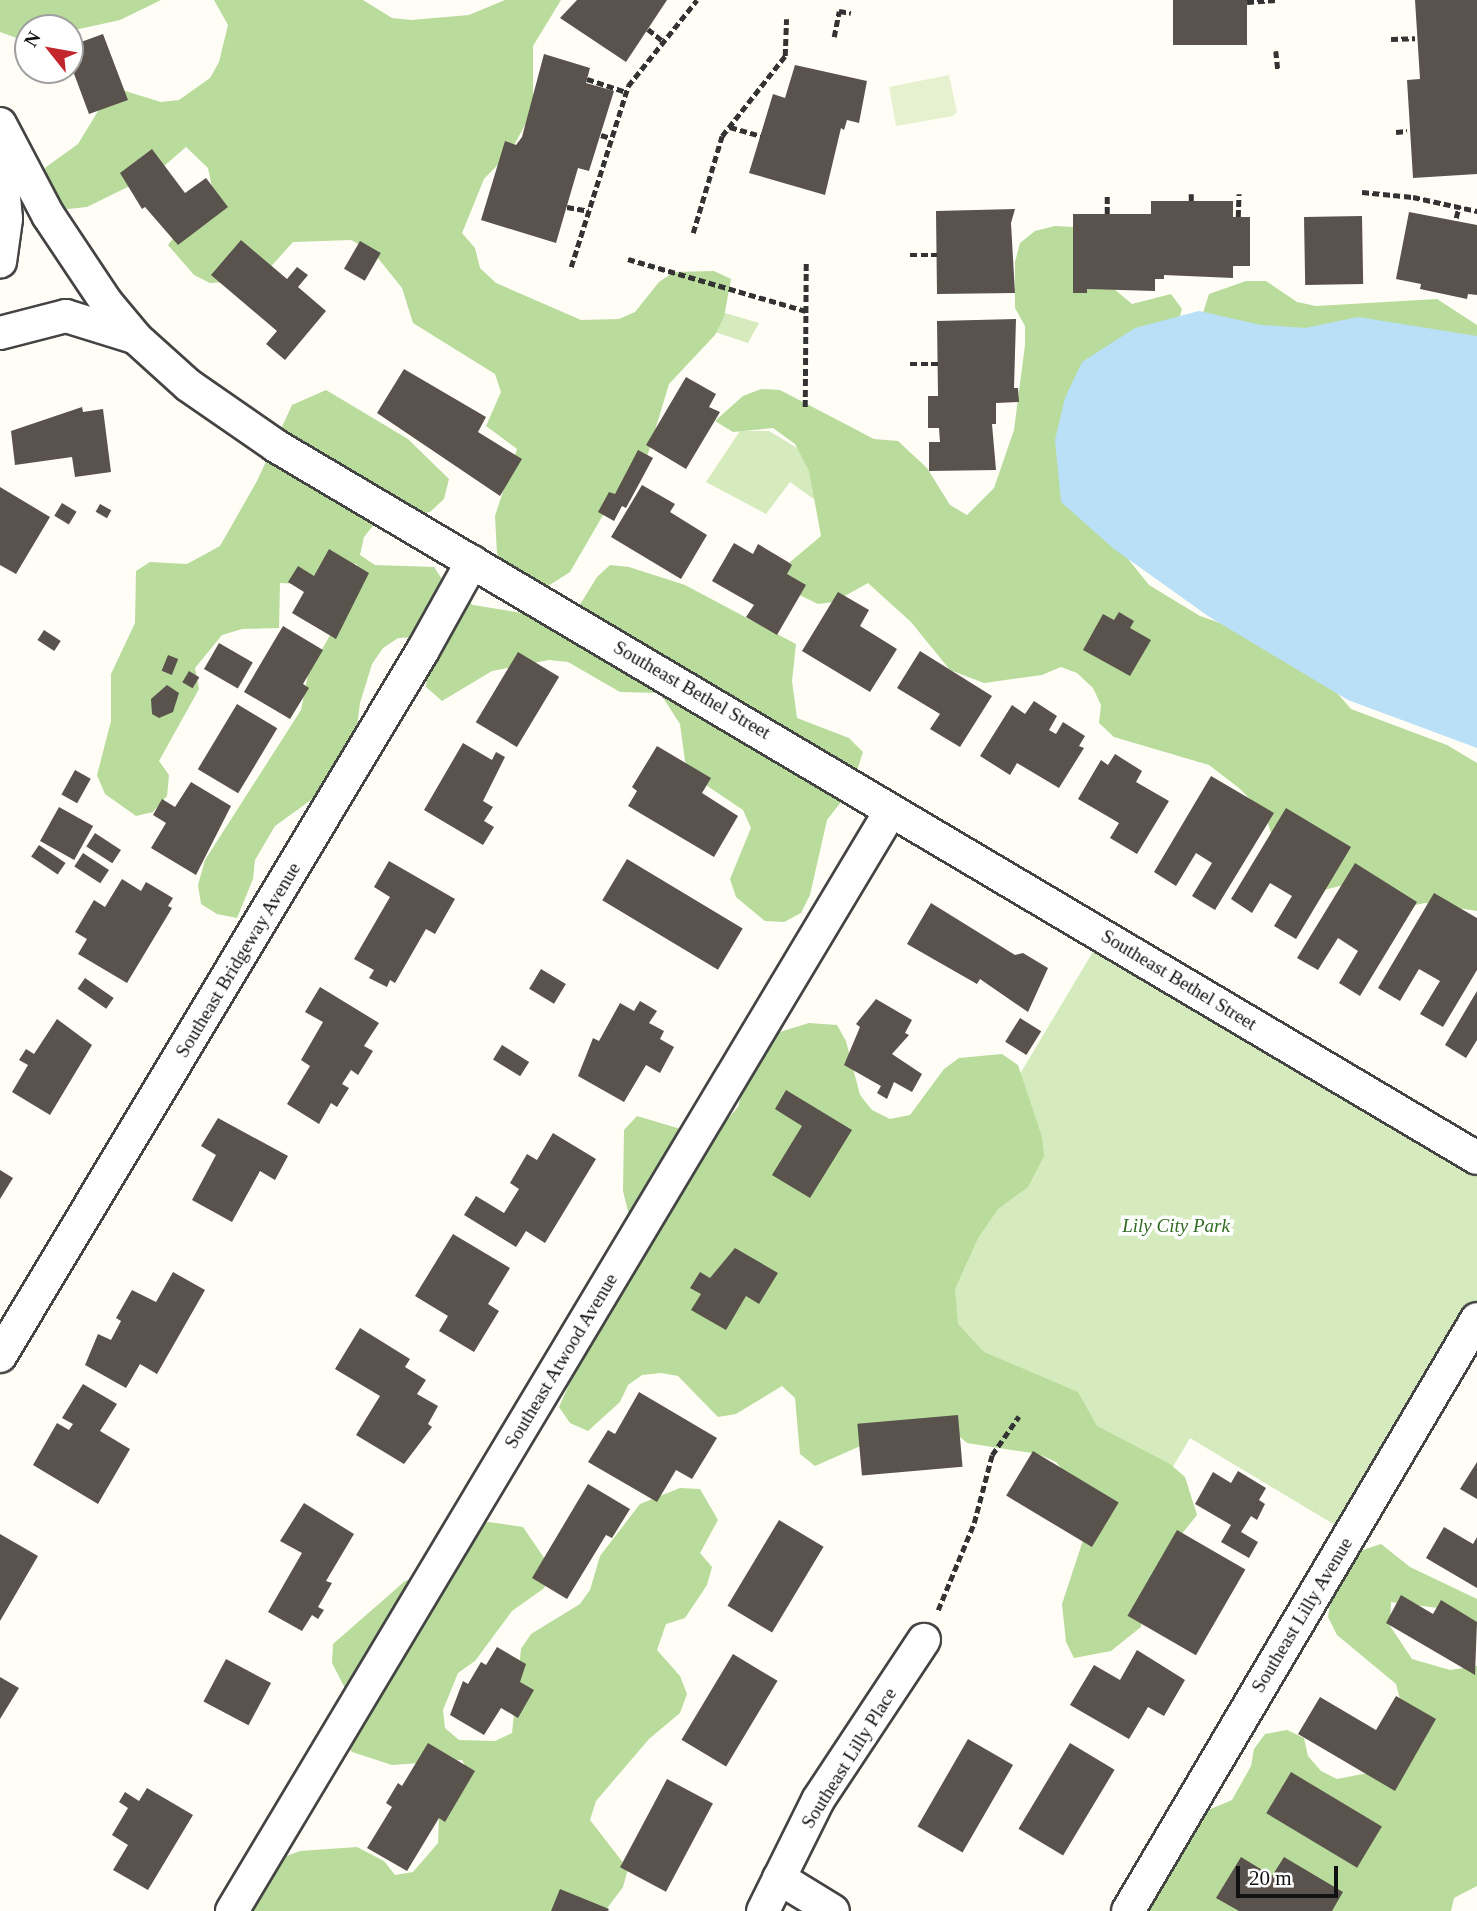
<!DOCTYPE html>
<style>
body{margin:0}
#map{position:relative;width:1477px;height:1911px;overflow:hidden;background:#fffdf5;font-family:"Times New Roman",serif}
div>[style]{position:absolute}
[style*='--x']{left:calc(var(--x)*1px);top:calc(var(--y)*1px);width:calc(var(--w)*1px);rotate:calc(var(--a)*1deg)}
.green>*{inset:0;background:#d5ebbd}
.forest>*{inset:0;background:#b9dc9c}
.pitch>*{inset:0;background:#e6f2cf}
.water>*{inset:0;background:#b9e0f7}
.building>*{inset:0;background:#5a524d;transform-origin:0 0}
.path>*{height:4.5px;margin-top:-2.25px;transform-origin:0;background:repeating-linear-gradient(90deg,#333 0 7px,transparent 0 10.5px)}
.roads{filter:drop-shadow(2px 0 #444) drop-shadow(-2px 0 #444) drop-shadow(0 2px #444) drop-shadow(0 -2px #444)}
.minor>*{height:32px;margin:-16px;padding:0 16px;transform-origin:16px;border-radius:16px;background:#fff}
span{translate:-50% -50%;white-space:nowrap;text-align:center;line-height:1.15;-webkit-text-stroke:7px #fff;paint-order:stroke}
.street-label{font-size:19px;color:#111}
.park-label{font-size:19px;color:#2f6b1f;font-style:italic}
.north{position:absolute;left:14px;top:14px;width:70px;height:70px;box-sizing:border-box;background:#fff;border:2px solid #a0a0a0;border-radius:50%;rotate:301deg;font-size:19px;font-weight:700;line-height:28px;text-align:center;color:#111}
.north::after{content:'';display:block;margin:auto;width:24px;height:32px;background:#c4262e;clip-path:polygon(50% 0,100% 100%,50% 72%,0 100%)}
.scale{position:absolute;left:1236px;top:1866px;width:102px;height:32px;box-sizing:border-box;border:4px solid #111;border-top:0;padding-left:9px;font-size:21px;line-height:24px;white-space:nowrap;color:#111;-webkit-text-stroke:5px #fff;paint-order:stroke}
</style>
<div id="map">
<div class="green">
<i style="clip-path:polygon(712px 309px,759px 323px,748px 343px,706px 329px)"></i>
<i style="clip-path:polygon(740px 431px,769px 431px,837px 472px,818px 502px,790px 482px,766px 514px,706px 482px)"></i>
<i style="clip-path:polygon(1103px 935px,1477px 1158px,1477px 1319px,1350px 1534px,1190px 1438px,1155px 1497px,868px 1328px)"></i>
</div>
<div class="forest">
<i style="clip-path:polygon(0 0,161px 0,120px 20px,70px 31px,28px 28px,25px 41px,0 32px)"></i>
<i style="clip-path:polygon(214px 0,363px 0,392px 18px,411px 20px,469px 15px,505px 0,561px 0,533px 46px,533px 110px,511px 151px,484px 179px,462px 233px,475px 248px,480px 268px,496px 283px,581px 320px,619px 319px,635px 312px,659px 282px,674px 272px,714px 271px,731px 279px,724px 317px,715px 335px,669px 384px,647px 457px,621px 484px,570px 572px,534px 595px,503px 572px,497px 554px,495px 516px,517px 449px,486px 426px,501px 392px,495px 374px,413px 323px,402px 288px,373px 252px,351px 240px,293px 242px,266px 272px,249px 281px,210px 283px,194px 275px,168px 245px,212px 187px,208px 168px,186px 147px,156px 173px,87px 207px,68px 209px,50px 203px,37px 185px,46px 167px,78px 144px,106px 98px,122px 90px,161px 102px,179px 100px,210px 78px,219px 62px,228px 25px)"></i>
<i style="clip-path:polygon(1055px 226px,1074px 227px,1114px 289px,1132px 304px,1171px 294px,1182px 309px,1112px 539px,1149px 585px,1200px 616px,1277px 643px,1318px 671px,1351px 709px,1447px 745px,1477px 763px,1477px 911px,1425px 903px,1392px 910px,1348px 884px,1312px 893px,1283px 871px,1265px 814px,1239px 788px,1209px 765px,1114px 737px,1099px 723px,1101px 705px,1093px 688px,1077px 673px,1061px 667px,1042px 675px,984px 683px,950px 670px,911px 622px,868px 583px,834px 602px,818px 604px,783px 587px,783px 568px,821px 536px,809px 471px,795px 444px,773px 428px,733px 432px,715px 421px,743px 396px,761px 389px,780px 390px,874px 439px,898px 441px,927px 468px,950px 505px,967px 515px,994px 488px,1014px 430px,1025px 345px,1025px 326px,1015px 308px,1015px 262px,1020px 243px,1035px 231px)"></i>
<i style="clip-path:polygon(1246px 281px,1266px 281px,1297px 302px,1316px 306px,1437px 299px,1477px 325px,1477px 370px,1202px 316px,1209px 294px)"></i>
<i style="clip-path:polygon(326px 390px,408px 439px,449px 479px,444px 499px,430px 512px,376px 522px,364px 537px,360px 555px,375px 565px,434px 567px,444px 582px,473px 605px,528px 614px,543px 625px,576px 611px,597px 577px,610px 565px,629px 567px,685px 585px,796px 644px,792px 681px,797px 718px,849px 738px,863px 752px,851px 789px,827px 820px,810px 895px,801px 913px,784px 922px,765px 921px,736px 897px,730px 879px,751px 828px,743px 810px,694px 777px,685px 761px,680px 724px,660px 693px,620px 692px,568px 662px,549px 660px,492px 671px,442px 701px,426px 687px,429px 650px,417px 637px,398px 638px,383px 648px,372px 664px,360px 703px,355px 742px,322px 792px,275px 826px,255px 860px,253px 879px,237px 918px,217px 914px,201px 904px,198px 885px,205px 860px,301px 710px,308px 674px,350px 600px,357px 564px,338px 564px,298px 584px,280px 583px,279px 628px,242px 629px,222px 635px,195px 668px,199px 689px,159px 761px,169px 775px,167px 796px,153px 812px,136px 816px,105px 794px,97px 775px,111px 721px,111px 674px,135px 623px,136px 571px,150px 562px,187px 564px,220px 546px,257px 481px,292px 405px)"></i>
<i style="clip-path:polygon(809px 1023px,837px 1025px,846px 1041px,860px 1095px,872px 1110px,890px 1119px,910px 1115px,944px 1069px,959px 1058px,1002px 1054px,1018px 1065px,1042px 1137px,1044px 1156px,1028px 1187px,998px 1209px,978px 1238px,955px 1289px,958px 1324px,984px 1352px,1078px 1392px,1097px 1426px,1170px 1464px,1185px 1477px,1197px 1515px,1163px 1557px,1147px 1589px,1141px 1627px,1111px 1651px,1074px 1658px,1066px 1642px,1062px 1604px,1087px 1528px,1068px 1476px,1056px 1462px,1038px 1454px,967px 1443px,953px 1431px,915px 1422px,815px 1466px,800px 1454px,795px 1398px,782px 1386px,736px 1414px,718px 1417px,678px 1376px,661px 1373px,642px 1375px,628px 1385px,620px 1402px,588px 1431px,570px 1423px,559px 1407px,583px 1353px,607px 1321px,607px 1280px,632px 1228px,623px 1191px,624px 1130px,637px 1116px,711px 1138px,738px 1107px,753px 1052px,767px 1036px)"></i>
<i style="clip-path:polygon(680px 1488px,700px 1489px,718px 1520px,700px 1553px,712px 1567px,707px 1585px,685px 1618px,666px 1624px,657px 1650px,680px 1676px,687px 1694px,680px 1713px,649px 1739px,596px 1801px,590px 1820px,628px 1869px,623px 1887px,605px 1911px,244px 1911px,284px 1857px,300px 1851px,357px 1847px,384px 1861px,395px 1875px,413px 1872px,438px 1843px,439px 1815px,471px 1777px,462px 1760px,392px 1765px,352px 1752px,341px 1737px,350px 1698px,332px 1663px,333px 1644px,405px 1581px,440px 1569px,470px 1525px,489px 1522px,523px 1527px,555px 1574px,543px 1589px,512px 1611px,475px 1661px,458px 1673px,443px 1710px,445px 1728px,459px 1740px,495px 1741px,512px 1733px,521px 1649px,531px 1634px,580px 1604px,590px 1590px,600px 1556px,640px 1504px)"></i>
<i style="clip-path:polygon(1381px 1544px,1410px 1567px,1477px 1599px,1477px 1628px,1438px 1608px,1391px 1602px,1390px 1626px,1412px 1659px,1450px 1670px,1477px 1666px,1477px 1886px,1454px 1898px,1451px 1911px,1140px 1911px,1163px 1829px,1232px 1800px,1251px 1766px,1254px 1749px,1265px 1734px,1287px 1730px,1304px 1738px,1308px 1756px,1321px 1771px,1337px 1779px,1373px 1772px,1401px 1703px,1396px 1684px,1337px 1635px,1328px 1617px,1331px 1597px,1350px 1566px,1363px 1550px)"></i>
</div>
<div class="pitch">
<i style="clip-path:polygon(949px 75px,957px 112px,953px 116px,896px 126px,889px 87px)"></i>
</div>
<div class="water">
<i style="clip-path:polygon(1199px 311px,1261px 325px,1305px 328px,1358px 317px,1477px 336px,1477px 748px,1348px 700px,1208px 616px,1114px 549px,1061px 502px,1055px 440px,1065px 398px,1082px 362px,1135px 328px)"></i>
</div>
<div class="building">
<i style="clip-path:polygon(577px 0,667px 0,626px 62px,560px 18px)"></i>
<i style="left:1173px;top:0;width:74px;height:45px"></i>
<i style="clip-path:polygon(1415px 0,1477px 0,1477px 174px,1413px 178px,1407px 80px,1420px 79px)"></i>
<i style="clip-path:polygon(103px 34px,128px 100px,89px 114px,70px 63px,76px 61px,70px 46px)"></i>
<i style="clip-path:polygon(544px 54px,590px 68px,586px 83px,614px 91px,589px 171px,578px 168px,556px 243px,481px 220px,505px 141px,516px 145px,522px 137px)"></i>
<i style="clip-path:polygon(795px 65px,867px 81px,859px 123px,847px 120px,844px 130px,841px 128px,825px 195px,749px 173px,773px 94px,785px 98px)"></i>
<i style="clip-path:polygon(152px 149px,185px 193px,206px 178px,228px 207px,178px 245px,145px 207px,142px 209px,120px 173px)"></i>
<i style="clip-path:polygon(1151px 201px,1233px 201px,1233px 217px,1250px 217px,1250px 266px,1233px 266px,1233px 278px,1164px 275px,1164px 279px,1155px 279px,1155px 291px,1087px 289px,1087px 293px,1073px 293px,1073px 214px,1151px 214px)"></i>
<i style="clip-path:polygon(1015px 209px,1011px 223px,1015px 293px,937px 294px,936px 211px)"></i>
<i style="clip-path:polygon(1409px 212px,1477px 225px,1477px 295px,1468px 294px,1467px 299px,1420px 289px,1421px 284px,1396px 279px)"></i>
<i style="left:1362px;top:216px;width:68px;height:58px;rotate:89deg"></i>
<i style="clip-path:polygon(241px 240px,287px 279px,297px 267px,308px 275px,298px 287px,326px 311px,285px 360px,266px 344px,277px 331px,211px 275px)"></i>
<i style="left:360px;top:241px;width:24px;height:32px;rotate:30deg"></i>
<i style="clip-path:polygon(1016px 319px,1014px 388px,1018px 388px,1019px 402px,996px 403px,996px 424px,992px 424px,996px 470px,929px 471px,929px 442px,940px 442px,939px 428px,928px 428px,928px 396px,938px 396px,937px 321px)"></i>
<i style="clip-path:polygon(404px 369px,486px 417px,478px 432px,522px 459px,500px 496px,377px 413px)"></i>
<i style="clip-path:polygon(686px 377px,716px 394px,709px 407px,720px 412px,686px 469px,646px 445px)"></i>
<i style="clip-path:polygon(82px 407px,83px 412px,103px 409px,111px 472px,75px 477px,72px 457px,15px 465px,11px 431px)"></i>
<i style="clip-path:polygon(638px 450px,653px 458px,626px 508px,622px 506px,614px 521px,598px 512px,609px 492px,615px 494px)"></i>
<i style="clip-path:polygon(642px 485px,675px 504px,670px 512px,707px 535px,681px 579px,611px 537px)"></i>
<i style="clip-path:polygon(0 487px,50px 517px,16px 574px,0 565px)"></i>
<i style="left:62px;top:503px;width:17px;height:15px;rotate:31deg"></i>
<i style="left:100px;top:504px;width:13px;height:9px;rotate:29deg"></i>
<i style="clip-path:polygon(734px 543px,753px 554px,758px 544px,788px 562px,792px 565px,787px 574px,806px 585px,777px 635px,746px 617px,754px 605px,712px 581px)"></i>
<i style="clip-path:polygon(329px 549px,369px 573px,336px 639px,292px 613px,304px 592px,288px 582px,298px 566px,314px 576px)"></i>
<i style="clip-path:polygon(838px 592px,869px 610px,860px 626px,897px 649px,870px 692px,802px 651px)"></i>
<i style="clip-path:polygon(1119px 612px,1134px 621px,1130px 628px,1151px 640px,1130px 676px,1083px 650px,1103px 614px,1114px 620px)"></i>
<i style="clip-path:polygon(283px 626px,323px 650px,303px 684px,309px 688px,290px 719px,244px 692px)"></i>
<i style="left:44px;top:630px;width:20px;height:12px;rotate:33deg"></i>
<i style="left:219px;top:643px;width:39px;height:30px;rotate:30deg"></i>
<i style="clip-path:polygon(920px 651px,992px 696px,960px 747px,930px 729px,940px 714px,897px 688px)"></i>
<i style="left:518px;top:652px;width:48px;height:82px;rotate:31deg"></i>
<i style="left:168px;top:655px;width:11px;height:17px;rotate:22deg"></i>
<i style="left:189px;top:671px;width:12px;height:13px;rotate:31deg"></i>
<i style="clip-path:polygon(167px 685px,179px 693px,173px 712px,159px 718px,152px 714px,151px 699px)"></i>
<i style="clip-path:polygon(1034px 701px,1057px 716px,1049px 730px,1056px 734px,1063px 722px,1085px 736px,1079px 746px,1084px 748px,1059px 788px,1017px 763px,1010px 775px,980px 756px,1012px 705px,1025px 714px)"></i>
<i style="left:237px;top:704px;width:47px;height:76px;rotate:31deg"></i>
<i style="clip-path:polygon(463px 743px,492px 760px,496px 752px,505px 757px,483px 801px,493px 807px,484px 821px,494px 827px,483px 845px,424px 810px)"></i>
<i style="clip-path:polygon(657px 746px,711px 778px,702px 793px,738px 816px,714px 857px,628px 806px,637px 791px,632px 787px)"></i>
<i style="clip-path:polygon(1115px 754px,1142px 771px,1136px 782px,1169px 801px,1137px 854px,1110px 838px,1119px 823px,1078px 799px,1101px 760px,1108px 765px)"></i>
<i style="left:75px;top:770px;width:18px;height:28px;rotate:29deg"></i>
<i style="clip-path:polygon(1211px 776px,1274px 813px,1215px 910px,1192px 896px,1212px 863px,1196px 853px,1176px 886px,1154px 872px)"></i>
<i style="clip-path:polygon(191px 782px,231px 806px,196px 875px,151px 848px,166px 823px,153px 815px,162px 799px,175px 807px)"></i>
<i style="left:59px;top:807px;width:39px;height:39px;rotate:29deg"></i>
<i style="clip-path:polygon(1286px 808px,1351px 847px,1296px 939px,1274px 926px,1292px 896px,1270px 883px,1252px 913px,1231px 899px)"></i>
<i style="left:95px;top:833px;width:31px;height:16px;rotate:33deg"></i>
<i style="left:39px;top:845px;width:32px;height:14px;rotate:34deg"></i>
<i style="left:83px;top:853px;width:31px;height:16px;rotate:33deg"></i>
<i style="left:627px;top:859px;width:135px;height:48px;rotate:31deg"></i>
<i style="clip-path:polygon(389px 861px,455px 899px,435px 934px,426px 929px,395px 983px,390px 980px,387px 987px,369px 978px,374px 970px,354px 959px,390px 897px,374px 887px)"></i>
<i style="clip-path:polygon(1355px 863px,1417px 902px,1360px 996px,1339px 983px,1358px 951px,1338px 938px,1318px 970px,1297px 958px)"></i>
<i style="clip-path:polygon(122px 879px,141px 891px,146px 882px,173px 898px,168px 906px,172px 908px,127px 983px,78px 954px,87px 939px,75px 932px,94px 900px,105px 907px)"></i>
<i style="clip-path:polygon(1434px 893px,1477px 918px,1477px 970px,1443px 1027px,1420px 1014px,1440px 981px,1419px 969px,1400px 1001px,1378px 988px)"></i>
<i style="clip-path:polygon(931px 903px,1015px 955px,1023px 953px,1048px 968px,1028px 1012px,980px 979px,977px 984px,907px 944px)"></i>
<i style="left:541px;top:969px;width:29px;height:23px;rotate:31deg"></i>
<i style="left:85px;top:978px;width:35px;height:13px;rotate:35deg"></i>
<i style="clip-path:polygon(320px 987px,379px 1023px,364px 1046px,373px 1051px,358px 1075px,351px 1070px,342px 1084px,349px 1088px,337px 1107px,331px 1103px,319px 1124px,287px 1104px,310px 1066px,301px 1060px,323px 1022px,305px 1012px)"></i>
<i style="clip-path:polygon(1477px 991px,1477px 1040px,1466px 1058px,1445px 1045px)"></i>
<i style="clip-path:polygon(876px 999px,912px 1020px,905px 1033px,909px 1035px,892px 1054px,922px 1074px,912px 1092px,894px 1082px,887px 1099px,877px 1093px,881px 1086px,844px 1065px,860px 1027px,856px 1024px)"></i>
<i style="clip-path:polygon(640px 1001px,657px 1011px,649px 1023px,664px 1031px,660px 1039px,674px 1047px,660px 1073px,646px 1065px,624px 1102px,578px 1076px,593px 1038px,599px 1041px,620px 1003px,634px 1011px)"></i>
<i style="left:1020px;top:1018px;width:25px;height:28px;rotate:32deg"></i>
<i style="clip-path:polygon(57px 1019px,92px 1045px,50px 1115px,12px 1092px,28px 1065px,19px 1060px,26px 1049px,34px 1054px)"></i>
<i style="left:502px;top:1045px;width:32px;height:17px;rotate:32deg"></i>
<i style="clip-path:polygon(786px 1090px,852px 1130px,810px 1198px,772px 1175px,802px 1126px,775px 1109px)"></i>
<i style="clip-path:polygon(218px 1118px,288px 1156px,275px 1180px,260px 1171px,232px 1222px,192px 1200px,216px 1155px,201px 1146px)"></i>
<i style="clip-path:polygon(553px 1133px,596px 1159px,545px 1243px,526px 1231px,516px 1247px,464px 1215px,476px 1196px,504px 1213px,519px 1189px,510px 1183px,527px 1154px,537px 1160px)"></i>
<i style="clip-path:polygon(0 1170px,13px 1178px,0 1199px)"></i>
<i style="clip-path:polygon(453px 1234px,510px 1268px,488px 1304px,499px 1311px,474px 1352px,439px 1331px,448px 1316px,415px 1296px)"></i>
<i style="clip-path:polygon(735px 1248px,778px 1273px,759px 1304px,746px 1296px,726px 1330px,691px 1310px,701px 1294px,690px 1288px,700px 1272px,710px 1278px)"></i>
<i style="clip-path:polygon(173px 1272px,205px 1290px,157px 1374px,140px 1364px,126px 1388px,85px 1365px,98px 1334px,111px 1340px,121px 1321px,116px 1318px,132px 1290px,156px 1302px)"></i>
<i style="clip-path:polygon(360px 1328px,410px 1359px,405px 1367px,426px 1380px,417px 1394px,438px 1406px,428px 1424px,432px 1427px,404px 1464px,356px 1435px,380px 1396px,335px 1369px)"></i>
<i style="clip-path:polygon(83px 1384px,117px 1404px,100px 1431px,130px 1449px,98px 1504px,33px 1465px,57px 1423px,69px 1430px,73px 1424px,62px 1418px)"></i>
<i style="clip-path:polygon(639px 1392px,717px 1438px,692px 1479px,676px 1470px,657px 1502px,588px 1462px,608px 1430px,615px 1434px)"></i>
<i style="left:958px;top:1415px;width:52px;height:101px;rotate:85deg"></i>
<i style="left:1033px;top:1451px;width:100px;height:52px;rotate:31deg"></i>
<i style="clip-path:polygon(1477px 1462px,1477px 1499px,1460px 1489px)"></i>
<i style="clip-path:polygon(1238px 1471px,1266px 1488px,1259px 1500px,1265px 1504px,1257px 1520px,1251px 1516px,1241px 1532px,1258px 1542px,1249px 1558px,1221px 1542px,1231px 1525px,1195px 1504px,1213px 1472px,1231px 1483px)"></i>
<i style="clip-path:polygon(588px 1484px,630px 1509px,612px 1538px,606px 1535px,567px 1599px,532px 1578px)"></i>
<i style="clip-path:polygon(304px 1503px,354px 1534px,326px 1581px,332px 1583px,318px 1607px,324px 1610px,318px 1619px,312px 1615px,302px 1631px,268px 1612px,302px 1553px,280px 1541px)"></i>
<i style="left:779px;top:1520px;width:52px;height:100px;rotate:31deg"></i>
<i style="clip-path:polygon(1444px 1527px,1473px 1544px,1477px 1537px,1477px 1588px,1426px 1558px)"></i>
<i style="left:1177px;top:1530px;width:79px;height:99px;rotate:30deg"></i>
<i style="clip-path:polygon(0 1534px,38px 1556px,0 1621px)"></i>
<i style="clip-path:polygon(1401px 1595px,1433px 1614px,1441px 1600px,1477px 1622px,1475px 1675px,1386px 1623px)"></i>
<i style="clip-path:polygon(497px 1647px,526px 1664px,520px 1682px,534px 1690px,518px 1718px,501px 1708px,484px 1735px,450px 1715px,463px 1681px,468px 1684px,481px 1662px,486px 1665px)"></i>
<i style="clip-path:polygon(1137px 1650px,1185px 1680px,1164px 1716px,1148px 1707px,1129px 1739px,1070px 1705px,1094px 1665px,1120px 1680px)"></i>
<i style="left:733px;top:1654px;width:52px;height:100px;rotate:31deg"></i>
<i style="left:226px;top:1659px;width:51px;height:48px;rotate:28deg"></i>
<i style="clip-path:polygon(0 1677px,19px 1688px,0 1719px)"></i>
<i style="clip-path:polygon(1396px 1696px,1436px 1719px,1395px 1791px,1298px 1734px,1320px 1697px,1376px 1730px)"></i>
<i style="left:968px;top:1739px;width:52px;height:101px;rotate:30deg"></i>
<i style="clip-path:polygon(428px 1743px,475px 1771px,445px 1822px,439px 1818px,407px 1871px,367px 1848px,392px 1807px,386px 1803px,398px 1783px,402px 1786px)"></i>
<i style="left:1070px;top:1743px;width:52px;height:100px;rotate:31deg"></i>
<i style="left:1291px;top:1772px;width:106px;height:48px;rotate:31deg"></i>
<i style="left:667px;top:1779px;width:52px;height:100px;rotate:28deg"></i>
<i style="clip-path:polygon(147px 1788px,193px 1815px,148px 1890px,113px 1870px,128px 1845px,112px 1835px,128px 1808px,119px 1802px,125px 1792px,139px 1801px)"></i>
<i style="clip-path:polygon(1241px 1857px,1272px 1876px,1284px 1857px,1343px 1892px,1332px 1911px,1239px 1911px,1216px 1898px)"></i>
<i style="clip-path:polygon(560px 1889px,609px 1909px,608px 1911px,551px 1911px)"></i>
</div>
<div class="path">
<i style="--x:1247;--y:2;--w:29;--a:-4"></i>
<i style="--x:648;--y:29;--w:19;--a:39"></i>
<i style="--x:834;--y:37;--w:26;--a:-79"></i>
<i style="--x:839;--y:11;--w:12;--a:9"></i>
<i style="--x:1391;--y:39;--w:24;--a:-2"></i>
<i style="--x:1276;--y:51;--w:19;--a:84"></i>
<i style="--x:587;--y:79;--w:41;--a:18.4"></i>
<i style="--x:730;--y:127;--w:32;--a:16"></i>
<i style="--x:1396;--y:132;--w:11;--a:-5"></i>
<i style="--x:601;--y:135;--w:10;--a:17"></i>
<i style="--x:1362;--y:192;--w:51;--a:5.6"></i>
<i style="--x:1413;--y:197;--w:66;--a:12.3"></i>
<i style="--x:1191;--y:201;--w:7;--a:-90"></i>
<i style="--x:567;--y:207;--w:22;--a:10"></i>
<i style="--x:1107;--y:214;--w:19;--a:-90"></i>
<i style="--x:1238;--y:217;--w:23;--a:-88"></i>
<i style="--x:1456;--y:218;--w:12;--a:-76"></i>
<i style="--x:693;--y:233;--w:101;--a:-73.4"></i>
<i style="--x:722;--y:136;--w:102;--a:-51.8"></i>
<i style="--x:785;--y:56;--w:37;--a:-88"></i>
<i style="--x:910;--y:255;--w:27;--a:0"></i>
<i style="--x:628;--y:259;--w:185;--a:16.3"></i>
<i style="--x:571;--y:267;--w:190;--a:-72.5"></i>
<i style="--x:628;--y:86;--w:110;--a:-51.3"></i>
<i style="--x:910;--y:364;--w:28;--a:0"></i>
<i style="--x:805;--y:407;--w:146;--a:-89.6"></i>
<i style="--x:938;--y:1610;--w:94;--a:-67.5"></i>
<i style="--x:974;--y:1523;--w:70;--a:-75.2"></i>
<i style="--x:992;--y:1455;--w:47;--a:-55.3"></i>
</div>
<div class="roads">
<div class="minor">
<i style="--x:0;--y:124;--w:103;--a:62.2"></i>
<i style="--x:48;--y:215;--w:105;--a:56.3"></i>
<i style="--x:106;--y:302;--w:47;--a:50.2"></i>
<i style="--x:136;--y:338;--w:70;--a:42.1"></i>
<i style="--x:188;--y:385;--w:107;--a:34.7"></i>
<i style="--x:276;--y:446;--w:1396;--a:30.66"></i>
<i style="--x:0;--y:152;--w:67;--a:84.9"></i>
<i style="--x:6;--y:219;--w:43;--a:97.9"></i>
<i style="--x:0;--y:333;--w:68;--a:-14.4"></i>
<i style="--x:66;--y:316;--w:71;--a:17.2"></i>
<i style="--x:0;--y:1356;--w:823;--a:-59.07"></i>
<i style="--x:423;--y:650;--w:101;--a:-60.9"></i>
<i style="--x:779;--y:1878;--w:63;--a:31.4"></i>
<i style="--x:232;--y:1911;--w:1281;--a:-59.09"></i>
<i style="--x:763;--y:1911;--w:124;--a:-63.6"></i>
<i style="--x:818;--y:1800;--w:192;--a:-56.5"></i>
<i style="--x:1128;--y:1911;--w:687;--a:-59.48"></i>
</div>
</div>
<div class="street-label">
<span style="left:692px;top:690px;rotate:30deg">Southeast Bethel Street</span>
<span style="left:238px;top:960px;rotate:-59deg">Southeast Bridgeway Avenue</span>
<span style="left:1179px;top:980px;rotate:31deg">Southeast Bethel Street</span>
<span style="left:561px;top:1361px;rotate:-59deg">Southeast Atwood Avenue</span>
<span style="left:1302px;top:1615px;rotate:-59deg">Southeast Lilly Avenue</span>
<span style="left:849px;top:1758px;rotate:-58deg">Southeast Lilly Place</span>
</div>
<div class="park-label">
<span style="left:1176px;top:1226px">Lily City Park</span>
</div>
<div class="north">N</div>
<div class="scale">20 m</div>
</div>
